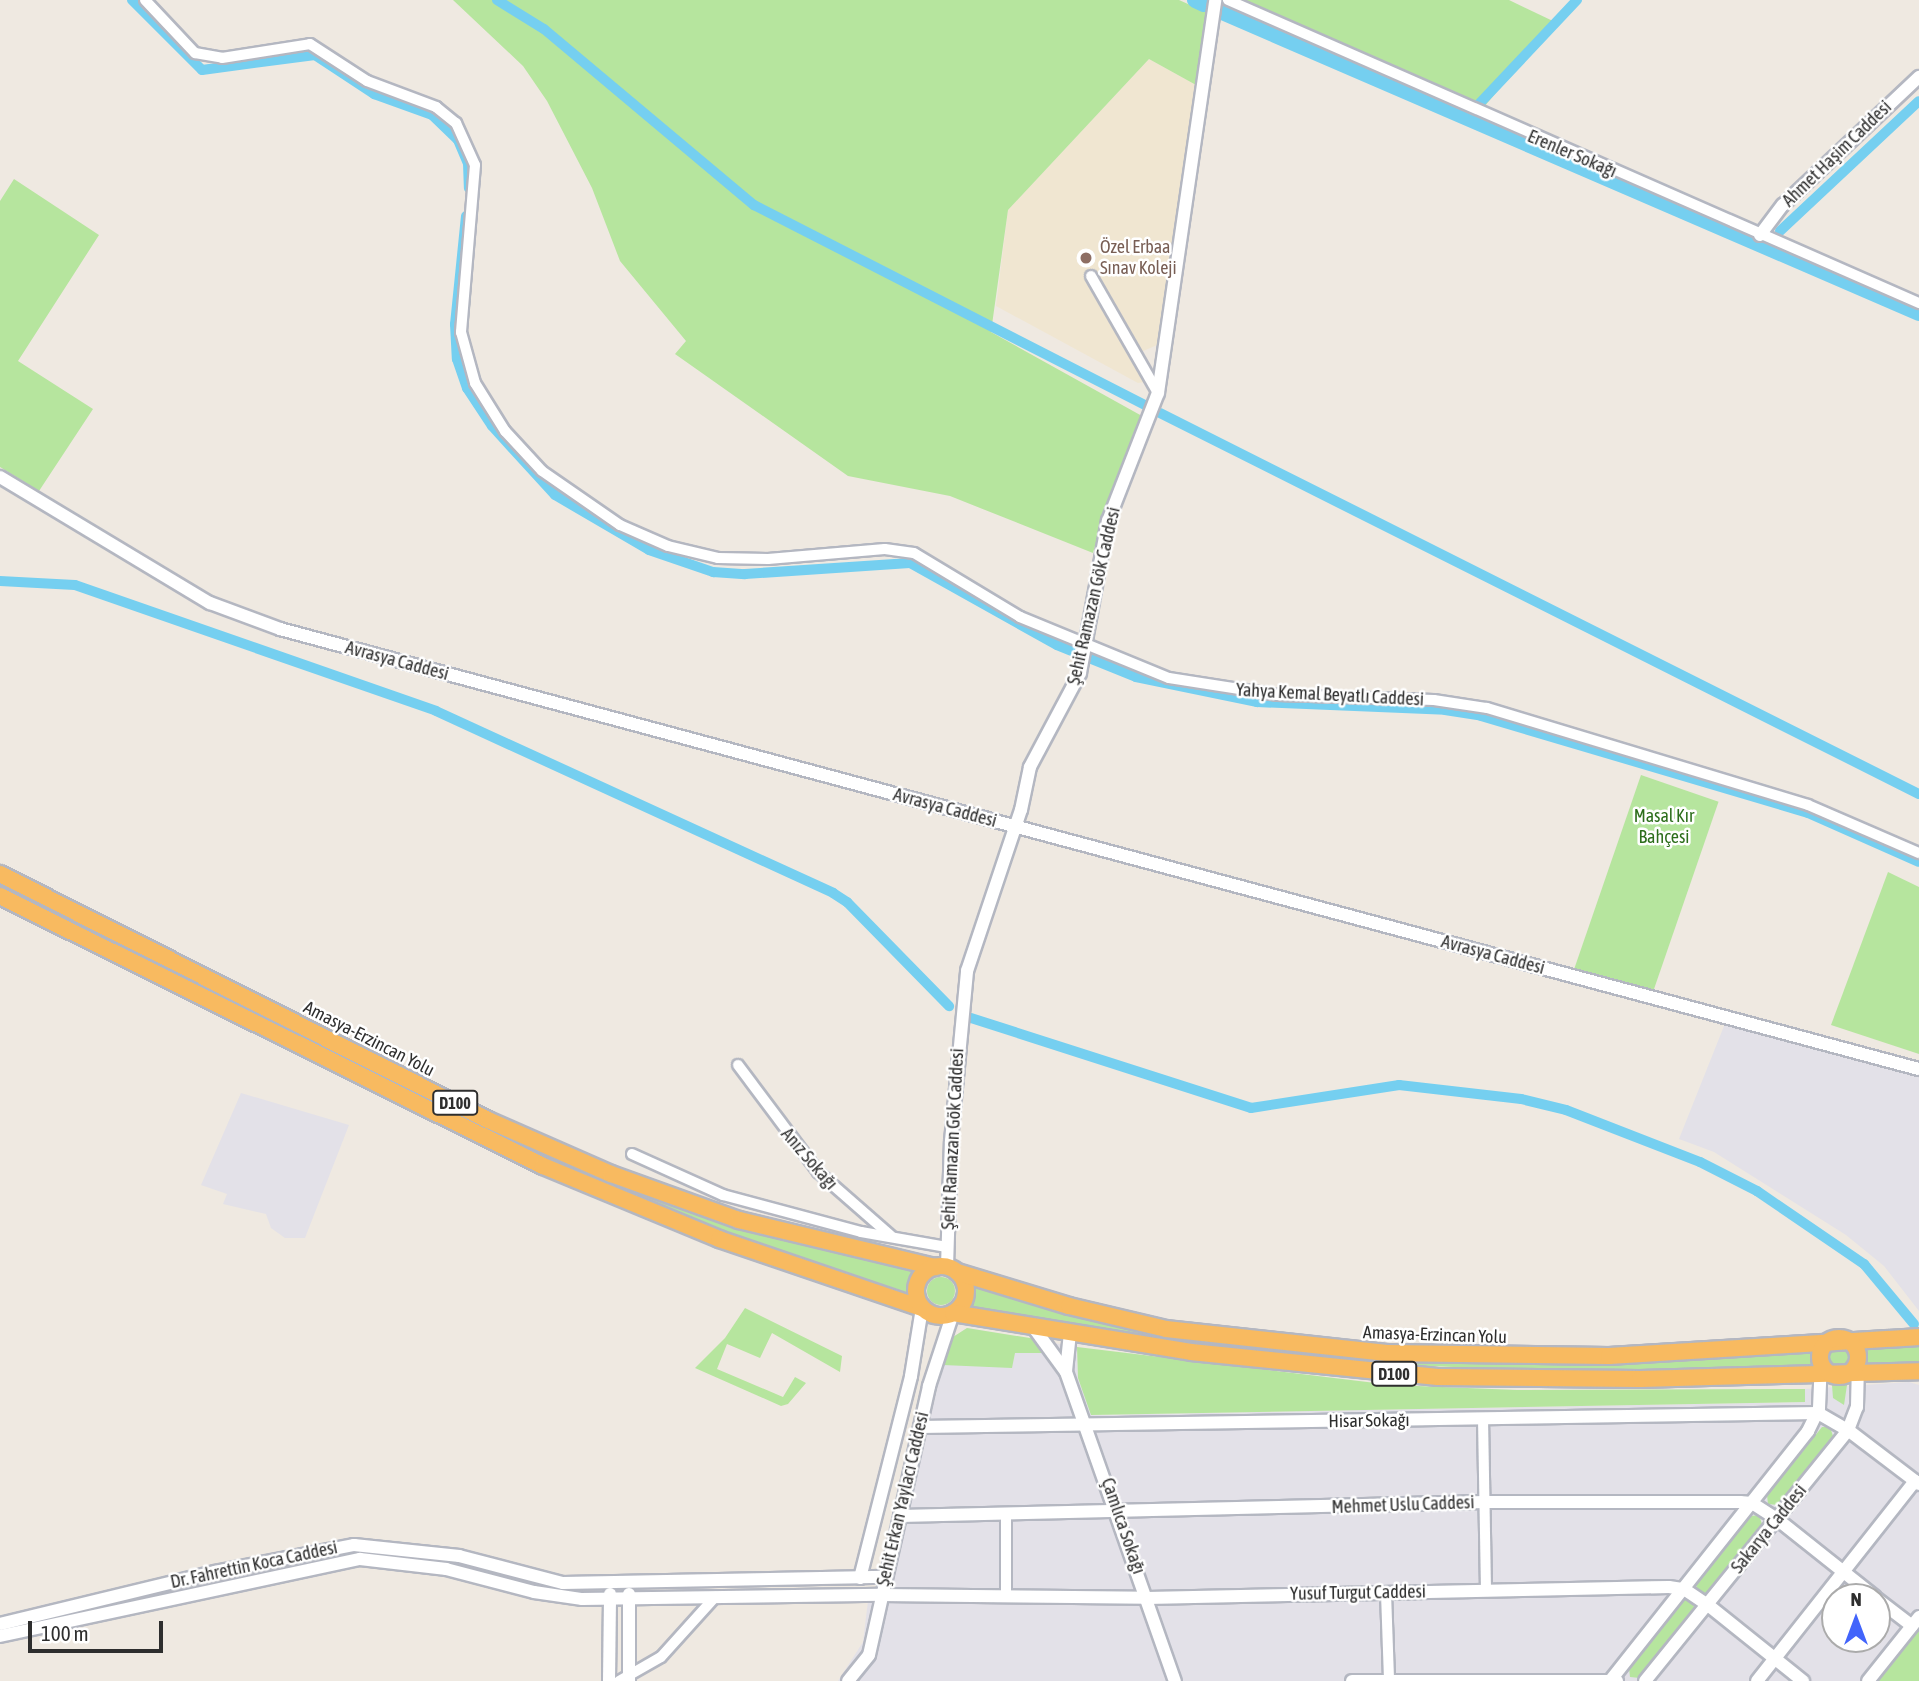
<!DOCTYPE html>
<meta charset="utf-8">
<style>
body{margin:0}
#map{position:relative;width:1919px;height:1681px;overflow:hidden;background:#efe9e1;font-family:"Asap Condensed",sans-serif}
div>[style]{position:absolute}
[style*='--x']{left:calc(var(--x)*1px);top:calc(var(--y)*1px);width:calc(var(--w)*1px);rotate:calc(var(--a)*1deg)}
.industrial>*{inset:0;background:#e3e1e8}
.education>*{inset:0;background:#f0e6d1}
.green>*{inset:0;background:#b6e59e;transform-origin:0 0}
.round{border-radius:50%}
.canal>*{height:10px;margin:-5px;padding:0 5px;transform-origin:5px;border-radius:5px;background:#75cff0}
.river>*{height:16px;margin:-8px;padding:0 8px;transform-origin:8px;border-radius:8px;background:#75cff0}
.roads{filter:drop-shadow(2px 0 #b4b7c1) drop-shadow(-2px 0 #b4b7c1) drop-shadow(0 2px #b4b7c1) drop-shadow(0 -2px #b4b7c1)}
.minor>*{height:10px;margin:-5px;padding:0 5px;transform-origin:5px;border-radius:5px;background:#fff}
.tertiary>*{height:12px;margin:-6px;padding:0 6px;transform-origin:6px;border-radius:6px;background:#fff}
.trunk>*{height:16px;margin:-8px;padding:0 8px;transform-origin:8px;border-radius:8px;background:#f8ba60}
.trunk>.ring{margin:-8px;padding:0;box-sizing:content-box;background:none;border:16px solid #f8ba60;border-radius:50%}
.dots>*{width:19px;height:19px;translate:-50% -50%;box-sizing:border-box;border:4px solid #fff;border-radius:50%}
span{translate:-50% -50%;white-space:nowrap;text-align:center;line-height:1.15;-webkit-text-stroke:5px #fff;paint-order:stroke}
.shield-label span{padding:2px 5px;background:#fff;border:2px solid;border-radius:5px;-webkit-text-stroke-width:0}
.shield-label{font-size:16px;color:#2e2e2e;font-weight:700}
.street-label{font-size:18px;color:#2e2e2e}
.education-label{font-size:18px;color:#785e54}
.left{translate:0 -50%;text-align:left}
.park-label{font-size:18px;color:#2c6e1b}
.north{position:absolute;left:1821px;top:1583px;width:70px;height:70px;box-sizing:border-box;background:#fff;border:2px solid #ababab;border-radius:50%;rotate:0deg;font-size:19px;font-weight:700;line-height:28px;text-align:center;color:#2e2e2e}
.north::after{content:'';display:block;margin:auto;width:24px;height:32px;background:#4264fb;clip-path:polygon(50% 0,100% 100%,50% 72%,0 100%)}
.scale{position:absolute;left:28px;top:1621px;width:135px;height:32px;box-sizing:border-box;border:4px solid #2e2e2e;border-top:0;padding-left:9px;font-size:21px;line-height:24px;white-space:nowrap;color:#2e2e2e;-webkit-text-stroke:5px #fff;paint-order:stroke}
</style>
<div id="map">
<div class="industrial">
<i style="clip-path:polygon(1726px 1021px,1919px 1076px,1919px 1311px,1884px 1266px,1846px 1235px,1714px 1152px,1679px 1139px)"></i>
<i style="clip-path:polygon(241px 1093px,349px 1125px,305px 1238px,285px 1238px,271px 1228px,266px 1214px,223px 1204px,227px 1194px,201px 1185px)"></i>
<i style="clip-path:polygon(evenodd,967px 1328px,1077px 1347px,1078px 1378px,1092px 1415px,1804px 1402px,1805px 1389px,1909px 1382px,1919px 1385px,1919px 1628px,1878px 1681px,838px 1681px,863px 1642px,868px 1601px,891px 1579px,943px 1365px,953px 1337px,967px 1328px,1835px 1597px,1877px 1597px,1877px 1639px,1835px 1639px,1835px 1597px)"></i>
</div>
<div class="education">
<i style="clip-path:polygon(1149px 59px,1196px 85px,1157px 345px,1134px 355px,1144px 382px,1138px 383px,996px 306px,1008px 210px)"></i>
</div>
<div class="green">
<i style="clip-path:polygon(453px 0,1179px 0,1206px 12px,1196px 85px,1149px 59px,1008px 210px,991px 332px,1142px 416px,1105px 510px,1093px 553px,950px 496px,848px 476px,675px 354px,686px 341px,620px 261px,592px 188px,547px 101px,523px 66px)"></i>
<i style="clip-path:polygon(1243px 0,1509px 0,1555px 22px,1484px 107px)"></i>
<i style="clip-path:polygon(14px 179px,99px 235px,18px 361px,93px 409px,39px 491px,0 467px,0 201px)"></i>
<i style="left:1641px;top:775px;width:82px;height:209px;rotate:19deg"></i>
<i style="clip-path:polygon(1888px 872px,1919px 887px,1919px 1054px,1831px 1025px)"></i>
<i style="clip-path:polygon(279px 1024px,516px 1139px,675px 1206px,756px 1233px,915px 1268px,909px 1296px,740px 1238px,555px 1163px,277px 1028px)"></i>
<i class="round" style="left:927px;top:1277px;width:28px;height:28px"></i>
<i style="clip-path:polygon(972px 1284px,1115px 1325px,1317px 1354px,1550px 1365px,1692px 1359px,1812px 1348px,1812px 1368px,1550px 1371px,1381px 1364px,1191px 1344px,966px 1310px)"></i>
<i style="clip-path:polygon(745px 1308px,842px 1356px,840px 1372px,772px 1333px,760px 1358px,727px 1344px,717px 1369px,783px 1397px,795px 1377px,806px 1383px,788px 1404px,781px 1406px,695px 1368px,725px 1338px)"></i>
<i style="clip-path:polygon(967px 1328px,1036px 1339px,1043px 1353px,1015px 1353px,1012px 1368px,943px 1365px,953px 1337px)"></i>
<i style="clip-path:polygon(1864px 1345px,1919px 1345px,1919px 1363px,1866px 1367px)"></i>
<i style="clip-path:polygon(1077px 1347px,1392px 1385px,1517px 1390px,1805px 1389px,1805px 1402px,1091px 1415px,1078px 1378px)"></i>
<i class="round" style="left:1828px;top:1347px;width:22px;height:22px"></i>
<i style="clip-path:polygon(1832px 1385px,1847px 1385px,1844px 1405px,1833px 1398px)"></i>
<i style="clip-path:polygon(1822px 1427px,1830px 1427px,1833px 1436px,1778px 1505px,1768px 1504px,1767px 1495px)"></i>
<i style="clip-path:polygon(1759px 1515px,1762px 1524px,1707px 1593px,1697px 1592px,1696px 1584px,1751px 1516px)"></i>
<i style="clip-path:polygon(1684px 1600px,1691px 1600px,1695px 1609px,1640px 1678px,1630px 1677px,1629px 1668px)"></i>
<i style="clip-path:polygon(1919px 1628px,1919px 1681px,1878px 1681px)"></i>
</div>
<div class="canal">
<i style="--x:132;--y:0;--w:99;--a:45"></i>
<i style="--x:202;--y:70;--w:114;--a:-7.6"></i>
<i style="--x:315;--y:55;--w:71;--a:33.5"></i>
<i style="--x:374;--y:94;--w:62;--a:19.9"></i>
<i style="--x:432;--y:115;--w:36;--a:44"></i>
<i style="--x:458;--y:140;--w:25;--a:67"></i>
<i style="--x:468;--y:163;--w:25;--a:88"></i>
<i style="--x:497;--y:0;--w:55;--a:31.7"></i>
<i style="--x:544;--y:29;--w:274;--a:40"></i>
<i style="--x:754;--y:205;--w:441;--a:27.1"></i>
<i style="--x:1479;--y:104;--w:143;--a:-46.7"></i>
<i style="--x:1467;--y:117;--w:1;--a:0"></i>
<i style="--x:466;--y:216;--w:109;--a:95.8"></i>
<i style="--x:455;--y:324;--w:35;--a:87"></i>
<i style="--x:457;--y:359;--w:31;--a:71"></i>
<i style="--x:467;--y:388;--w:45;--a:56.7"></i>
<i style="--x:492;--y:426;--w:93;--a:47.6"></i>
<i style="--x:555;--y:495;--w:109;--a:30.3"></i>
<i style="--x:649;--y:550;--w:68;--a:19"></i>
<i style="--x:713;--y:572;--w:32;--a:4"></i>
<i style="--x:745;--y:574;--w:165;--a:-3.8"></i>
<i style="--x:910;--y:563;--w:168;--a:29.2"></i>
<i style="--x:1057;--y:645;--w:85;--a:22.1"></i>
<i style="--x:1136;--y:677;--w:124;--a:11.7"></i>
<i style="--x:1257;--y:702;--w:188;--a:2.4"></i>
<i style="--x:1445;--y:710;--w:36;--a:9"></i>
<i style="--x:1481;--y:716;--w:341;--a:16.5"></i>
<i style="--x:1808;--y:813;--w:121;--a:23.8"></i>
<i style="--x:1780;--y:231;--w:190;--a:-43.1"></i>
<i style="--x:1160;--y:413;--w:849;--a:26.66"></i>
<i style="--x:0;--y:581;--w:75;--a:3.1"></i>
<i style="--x:75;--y:585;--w:382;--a:19.2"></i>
<i style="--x:436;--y:711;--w:437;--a:24.6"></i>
<i style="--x:833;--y:893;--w:17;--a:33"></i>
<i style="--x:847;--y:902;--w:146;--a:45.6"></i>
<i style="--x:971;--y:1018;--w:294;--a:17.8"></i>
<i style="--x:1251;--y:1108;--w:150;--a:-8.8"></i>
<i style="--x:1399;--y:1085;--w:123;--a:6.5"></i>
<i style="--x:1521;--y:1099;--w:46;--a:13.7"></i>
<i style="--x:1566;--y:1110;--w:144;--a:21.2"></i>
<i style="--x:1700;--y:1162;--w:64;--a:27"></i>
<i style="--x:1757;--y:1191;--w:130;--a:34.3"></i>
<i style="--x:1864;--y:1264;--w:78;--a:50.2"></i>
</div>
<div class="river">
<i style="--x:1195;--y:0;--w:10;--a:24"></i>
<i style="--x:1222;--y:12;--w:759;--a:23.36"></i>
</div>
<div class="roads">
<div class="minor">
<i style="--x:145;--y:0;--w:73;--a:46.7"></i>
<i style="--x:195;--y:53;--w:27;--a:10"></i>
<i style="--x:222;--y:58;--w:89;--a:-9"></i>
<i style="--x:310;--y:44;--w:68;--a:33"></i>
<i style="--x:367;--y:81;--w:74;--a:20.6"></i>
<i style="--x:436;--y:107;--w:26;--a:39"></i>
<i style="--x:456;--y:123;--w:46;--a:65.7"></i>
<i style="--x:475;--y:165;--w:168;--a:94.8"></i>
<i style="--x:461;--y:332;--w:53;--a:74.6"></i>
<i style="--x:475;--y:383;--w:57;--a:58"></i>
<i style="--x:505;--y:431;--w:54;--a:47.2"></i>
<i style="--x:542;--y:471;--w:95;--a:34.7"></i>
<i style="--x:620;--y:525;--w:52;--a:23.6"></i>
<i style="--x:668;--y:546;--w:51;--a:13.5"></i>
<i style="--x:718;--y:558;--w:50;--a:1.1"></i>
<i style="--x:768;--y:559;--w:117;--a:-4.9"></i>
<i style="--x:885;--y:549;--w:29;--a:8"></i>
<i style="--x:914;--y:553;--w:124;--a:31.1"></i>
<i style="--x:1020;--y:617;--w:161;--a:22.3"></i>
<i style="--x:1169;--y:678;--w:110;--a:8.9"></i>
<i style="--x:1278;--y:695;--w:156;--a:1.8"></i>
<i style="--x:1434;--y:700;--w:54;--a:8.6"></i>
<i style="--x:1487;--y:708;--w:335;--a:16.8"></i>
<i style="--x:1808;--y:805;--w:121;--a:23.4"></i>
<i style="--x:1228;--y:0;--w:755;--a:23.68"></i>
<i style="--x:1091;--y:276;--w:135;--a:60.2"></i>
<i style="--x:738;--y:1065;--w:134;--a:53.2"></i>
<i style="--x:818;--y:1172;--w:96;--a:41.2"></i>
<i style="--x:632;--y:1154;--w:100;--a:24.3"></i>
<i style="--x:723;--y:1195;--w:143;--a:15"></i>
<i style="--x:861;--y:1232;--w:87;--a:9.9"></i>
<i style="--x:1483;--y:1418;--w:172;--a:89"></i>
<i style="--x:1006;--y:1514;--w:82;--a:90"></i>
<i style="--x:1386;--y:1593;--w:88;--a:88"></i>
<i style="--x:619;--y:1681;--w:48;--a:-29.7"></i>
<i style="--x:661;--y:1657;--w:81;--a:-48"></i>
</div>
<div class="tertiary">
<i style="--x:1760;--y:235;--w:38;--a:-53"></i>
<i style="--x:1783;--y:205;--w:187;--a:-43.3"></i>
<i style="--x:0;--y:477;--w:245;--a:31"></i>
<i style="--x:210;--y:603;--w:75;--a:20.4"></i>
<i style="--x:280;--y:629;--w:1697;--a:15.03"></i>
<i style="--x:947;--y:1267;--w:126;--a:-88.2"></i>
<i style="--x:951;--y:1141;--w:171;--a:-84.6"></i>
<i style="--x:967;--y:971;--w:170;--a:-71.5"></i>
<i style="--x:1021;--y:810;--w:44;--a:-78.2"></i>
<i style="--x:1030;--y:767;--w:106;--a:-62"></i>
<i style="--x:1080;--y:673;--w:155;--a:-79.6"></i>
<i style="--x:1108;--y:521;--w:137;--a:-68.7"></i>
<i style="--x:1158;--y:393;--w:397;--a:-81.7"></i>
<i style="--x:1034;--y:1328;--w:54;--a:54"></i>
<i style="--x:1066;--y:1372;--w:328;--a:70.6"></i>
<i style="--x:1066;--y:1371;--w:37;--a:-84"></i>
<i style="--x:920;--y:1427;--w:898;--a:-0.89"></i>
<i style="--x:1818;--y:1413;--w:34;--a:30"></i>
<i style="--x:1848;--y:1430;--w:89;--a:37.3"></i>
<i style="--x:900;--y:1516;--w:585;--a:-1.37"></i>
<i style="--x:1485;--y:1502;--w:255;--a:0"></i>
<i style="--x:1740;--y:1502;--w:12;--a:5"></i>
<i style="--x:1752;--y:1503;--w:30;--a:33"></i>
<i style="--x:1777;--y:1519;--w:125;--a:38.5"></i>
<i style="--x:860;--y:1578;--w:208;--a:-75.8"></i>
<i style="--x:911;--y:1376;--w:69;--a:-80.8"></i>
<i style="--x:629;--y:1594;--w:87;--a:90"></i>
<i style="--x:1877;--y:1599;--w:44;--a:37.6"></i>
<i style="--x:0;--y:1624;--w:221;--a:-13.6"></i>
<i style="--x:215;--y:1572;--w:142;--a:-11"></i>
<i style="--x:354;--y:1545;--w:106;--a:6"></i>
<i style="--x:459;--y:1556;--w:107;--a:14.6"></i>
<i style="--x:563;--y:1583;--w:323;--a:-1.1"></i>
<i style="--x:0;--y:1636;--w:368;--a:-12.1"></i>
<i style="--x:360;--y:1559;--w:87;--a:6.6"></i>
<i style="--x:446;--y:1569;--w:91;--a:14.6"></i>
<i style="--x:534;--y:1592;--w:49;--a:8.3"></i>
<i style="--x:582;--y:1599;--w:300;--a:-0.8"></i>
<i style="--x:882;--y:1595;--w:265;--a:0.6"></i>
<i style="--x:1147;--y:1598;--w:522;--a:-1.21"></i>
<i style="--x:1669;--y:1587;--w:15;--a:8"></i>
<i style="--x:1684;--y:1589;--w:29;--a:34"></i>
<i style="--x:1708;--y:1605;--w:122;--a:38.7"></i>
<i style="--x:609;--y:1681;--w:87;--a:-89.3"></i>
<i style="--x:848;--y:1681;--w:33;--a:-51"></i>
<i style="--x:869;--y:1655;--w:276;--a:-77.4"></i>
<i style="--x:929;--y:1386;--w:77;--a:-71.8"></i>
<i style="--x:1352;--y:1681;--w:265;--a:0"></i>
<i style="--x:1610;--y:1681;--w:319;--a:-51.6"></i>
<i style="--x:1808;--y:1431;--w:25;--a:-64"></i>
<i style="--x:1819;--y:1408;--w:47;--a:-87.6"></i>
<i style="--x:1645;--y:1681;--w:323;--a:-51"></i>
<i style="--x:1848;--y:1430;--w:25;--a:-69"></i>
<i style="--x:1857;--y:1407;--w:45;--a:-88.7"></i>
<i style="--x:1757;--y:1681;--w:255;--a:-51.7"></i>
<i style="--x:1868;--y:1681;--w:82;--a:-51.4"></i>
</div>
<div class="trunk">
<i style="--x:0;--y:874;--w:546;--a:26.75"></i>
<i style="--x:488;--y:1120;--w:134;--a:23.7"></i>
<i style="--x:611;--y:1174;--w:136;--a:19.8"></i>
<i style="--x:739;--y:1220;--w:202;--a:13.5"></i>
<i style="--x:0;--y:896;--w:606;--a:26.44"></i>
<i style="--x:543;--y:1166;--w:191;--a:22.5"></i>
<i style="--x:719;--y:1239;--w:214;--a:18.8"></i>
<i class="ring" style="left:916px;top:1266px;width:34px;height:34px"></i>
<i style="--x:957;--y:1272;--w:117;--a:16.9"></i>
<i style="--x:1069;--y:1306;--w:100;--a:13.3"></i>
<i style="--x:1166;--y:1329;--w:222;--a:6.2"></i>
<i style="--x:1387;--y:1353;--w:222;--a:0.8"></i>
<i style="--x:1609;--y:1356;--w:311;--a:-3.5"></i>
<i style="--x:953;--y:1313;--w:241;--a:9.3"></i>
<i style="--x:1191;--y:1352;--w:248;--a:5.8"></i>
<i style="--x:1438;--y:1377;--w:202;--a:0.6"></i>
<i style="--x:1640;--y:1379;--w:279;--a:-1.6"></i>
<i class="ring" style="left:1820px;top:1338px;width:22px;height:22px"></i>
</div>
</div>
<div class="dots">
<i style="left:1086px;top:258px;background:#8d6e63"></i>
</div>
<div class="shield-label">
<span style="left:455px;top:1103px">D100</span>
<span style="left:1394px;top:1374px">D100</span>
</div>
<div class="street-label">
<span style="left:1572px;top:154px;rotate:23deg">Erenler Sokağı</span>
<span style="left:1837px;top:154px;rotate:-44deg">Ahmet Haşim Caddesi</span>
<span style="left:1094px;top:596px;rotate:-77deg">Şehit Ramazan Gök Caddesi</span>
<span style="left:397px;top:661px;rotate:15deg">Avrasya Caddesi</span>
<span style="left:1330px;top:695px;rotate:3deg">Yahya Kemal Beyatlı Caddesi</span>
<span style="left:945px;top:808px;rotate:15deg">Avrasya Caddesi</span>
<span style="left:1493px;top:955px;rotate:15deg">Avrasya Caddesi</span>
<span style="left:369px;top:1039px;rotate:27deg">Amasya-Erzincan Yolu</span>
<span style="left:953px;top:1139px;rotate:-87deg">Şehit Ramazan Gök Caddesi</span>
<span style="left:809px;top:1159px;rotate:49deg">Anız Sokağı</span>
<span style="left:1435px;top:1335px;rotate:2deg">Amasya-Erzincan Yolu</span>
<span style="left:1369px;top:1421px;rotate:-1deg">Hisar Sokağı</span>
<span style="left:903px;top:1499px;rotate:-77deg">Şehit Erkan Yaylacı Caddesi</span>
<span style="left:1403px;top:1505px;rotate:-2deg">Mehmet Uslu Caddesi</span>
<span style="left:1123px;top:1526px;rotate:71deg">Çamlıca Sokağı</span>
<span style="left:1769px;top:1529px;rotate:-51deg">Sakarya Caddesi</span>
<span style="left:254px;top:1565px;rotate:-12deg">Dr. Fahrettin Koca Caddesi</span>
<span style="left:1358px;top:1593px;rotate:-1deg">Yusuf Turgut Caddesi</span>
</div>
<div class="education-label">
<span class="left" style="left:1100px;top:258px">Özel Erbaa<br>Sınav Koleji</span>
</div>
<div class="park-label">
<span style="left:1664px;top:827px">Masal Kır<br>Bahçesi</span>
</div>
<div class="north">N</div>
<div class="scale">100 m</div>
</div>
